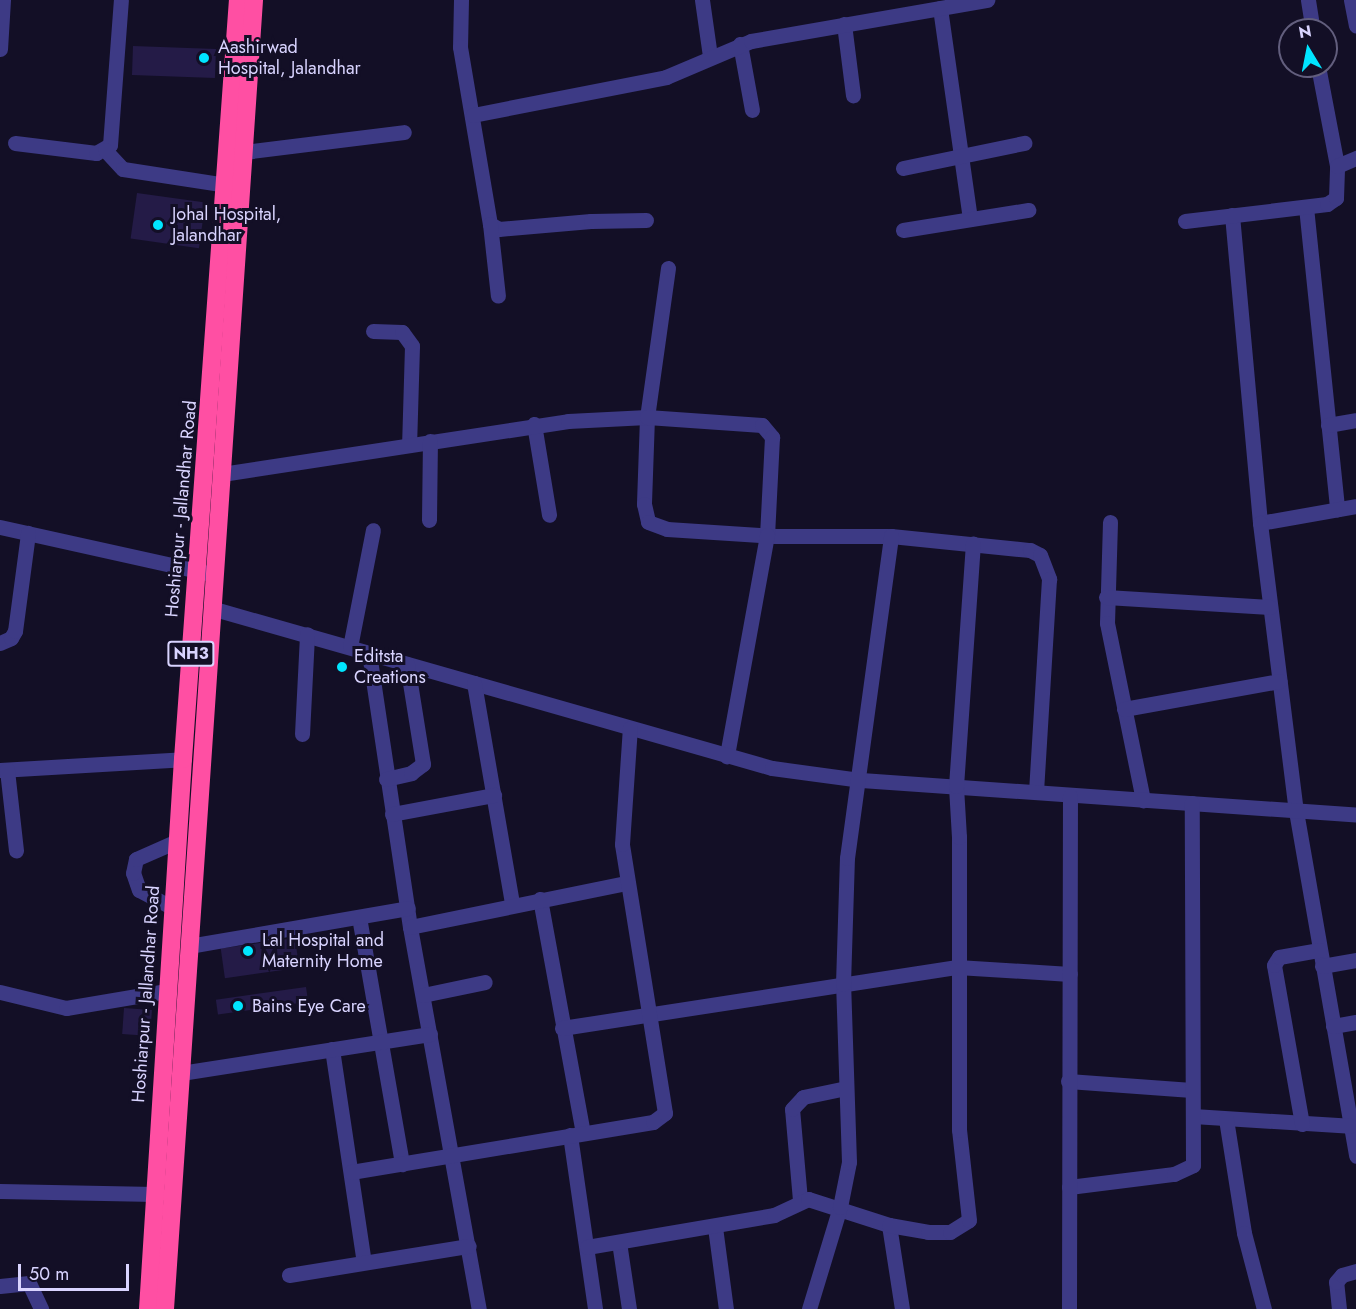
<!DOCTYPE html>
<style>
body{margin:0}
#map{position:relative;width:1356px;height:1309px;overflow:hidden;background:#130f26;font-family:Jost,sans-serif}
div>[style]{position:absolute}
[style*='--x']{left:calc(var(--x)*1px);top:calc(var(--y)*1px);width:calc(var(--w)*1px);rotate:calc(var(--a)*1deg)}
.building>*{inset:0;background:#241b47;transform-origin:0 0}
.minor>*{height:15px;margin:-7.5px;padding:0 7.5px;transform-origin:7.5px;border-radius:7.5px;background:#3d3a85}
.highway>*{height:18px;margin:-9px;padding:0 9px;transform-origin:9px;border-radius:9px;background:#ff4fa3}
.dots>*{width:16px;height:16px;translate:-50% -50%;box-sizing:border-box;border:3px solid #130f26;border-radius:50%}
span{translate:-50% -50%;white-space:nowrap;text-align:center;line-height:1.15;-webkit-text-stroke:6px #130f26;paint-order:stroke}
.shield-label span{padding:2px 4px;background:#130f26;border:2px solid;border-radius:4px;-webkit-text-stroke-width:0}
.shield-label{font-size:16px;color:#d9d4ff;font-weight:700}
.poi-label{font-size:18px;color:#d9d4ff}
.left{translate:0 -50%;text-align:left}
.street-label{font-size:18px;color:#d9d4ff}
.north{position:absolute;left:1278px;top:18px;width:60px;height:60px;box-sizing:border-box;background:#130f26;border:2px solid #625e7d;border-radius:50%;rotate:350deg;font-size:16px;font-weight:700;line-height:24px;text-align:center;color:#d9d4ff}
.north::after{content:'';display:block;margin:auto;width:21px;height:27px;background:#00e5ff;clip-path:polygon(50% 0,100% 100%,50% 72%,0 100%)}
.scale{position:absolute;left:18px;top:1264px;width:111px;height:27px;box-sizing:border-box;border:3px solid #d9d4ff;border-top:0;padding-left:8px;font-size:18px;line-height:21px;white-space:nowrap;color:#d9d4ff;-webkit-text-stroke:4px #130f26;paint-order:stroke}
</style>
<div id="map">
<div class="building">
<i style="left:133px;top:46px;width:83px;height:29px;rotate:2deg"></i>
<i style="left:137px;top:193px;width:69px;height:46px;rotate:8deg"></i>
<i style="left:295px;top:938px;width:30px;height:75px;rotate:82deg"></i>
<i style="left:306px;top:987px;width:15px;height:91px;rotate:82deg"></i>
<i style="left:124px;top:1008px;width:28px;height:26px;rotate:4deg"></i>
</div>
<div class="minor">
<i style="--x:461;--y:0;--w:47;--a:91.2"></i>
<i style="--x:460;--y:47;--w:180;--a:80.4"></i>
<i style="--x:490;--y:224;--w:10;--a:29"></i>
<i style="--x:499;--y:229;--w:92;--a:-5"></i>
<i style="--x:591;--y:221;--w:55;--a:-1"></i>
<i style="--x:702;--y:0;--w:57;--a:81.9"></i>
<i style="--x:1308;--y:0;--w:30;--a:81"></i>
<i style="--x:1351;--y:0;--w:26;--a:79"></i>
<i style="--x:940;--y:8;--w:213;--a:81.9"></i>
<i style="--x:844;--y:24;--w:72;--a:82.8"></i>
<i style="--x:740;--y:44;--w:67;--a:79.7"></i>
<i style="--x:0;--y:49;--w:49;--a:-86.5"></i>
<i style="--x:1318;--y:66;--w:102;--a:79.2"></i>
<i style="--x:473;--y:115;--w:197;--a:-11.1"></i>
<i style="--x:666;--y:77;--w:92;--a:-23"></i>
<i style="--x:751;--y:41;--w:240;--a:-9.9"></i>
<i style="--x:15;--y:143;--w:82;--a:7"></i>
<i style="--x:96;--y:153;--w:16;--a:-30"></i>
<i style="--x:110;--y:145;--w:145;--a:-85.7"></i>
<i style="--x:105;--y:150;--w:26;--a:47"></i>
<i style="--x:123;--y:169;--w:104;--a:8.8"></i>
<i style="--x:244;--y:152;--w:161;--a:-7.1"></i>
<i style="--x:903;--y:168;--w:124;--a:-11.7"></i>
<i style="--x:1306;--y:207;--w:304;--a:84.1"></i>
<i style="--x:1232;--y:215;--w:309;--a:84.8"></i>
<i style="--x:1260;--y:523;--w:97;--a:-10"></i>
<i style="--x:1185;--y:221;--w:143;--a:-6.8"></i>
<i style="--x:1327;--y:204;--w:11;--a:-34"></i>
<i style="--x:1336;--y:198;--w:32;--a:-88"></i>
<i style="--x:1337;--y:166;--w:21;--a:-23"></i>
<i style="--x:490;--y:224;--w:72;--a:83.7"></i>
<i style="--x:903;--y:230;--w:127;--a:-9.1"></i>
<i style="--x:668;--y:268;--w:150;--a:98"></i>
<i style="--x:647;--y:417;--w:87;--a:92"></i>
<i style="--x:644;--y:504;--w:18;--a:77"></i>
<i style="--x:648;--y:522;--w:20;--a:20"></i>
<i style="--x:667;--y:529;--w:109;--a:3.7"></i>
<i style="--x:776;--y:536;--w:115;--a:0"></i>
<i style="--x:891;--y:536;--w:140;--a:5.8"></i>
<i style="--x:1030;--y:550;--w:11;--a:27"></i>
<i style="--x:1040;--y:555;--w:26;--a:69"></i>
<i style="--x:1049;--y:579;--w:213;--a:93.5"></i>
<i style="--x:373;--y:331;--w:29;--a:2"></i>
<i style="--x:402;--y:332;--w:17;--a:54"></i>
<i style="--x:412;--y:346;--w:99;--a:91.7"></i>
<i style="--x:534;--y:424;--w:92;--a:80.6"></i>
<i style="--x:1328;--y:425;--w:28;--a:-10"></i>
<i style="--x:222;--y:474;--w:350;--a:-8.7"></i>
<i style="--x:568;--y:421;--w:79;--a:-2.9"></i>
<i style="--x:647;--y:417;--w:115;--a:4"></i>
<i style="--x:762;--y:425;--w:16;--a:50"></i>
<i style="--x:772;--y:437;--w:98;--a:92.9"></i>
<i style="--x:767;--y:535;--w:225;--a:100.3"></i>
<i style="--x:429;--y:520;--w:79;--a:-89.3"></i>
<i style="--x:1110;--y:522;--w:101;--a:91.7"></i>
<i style="--x:1107;--y:623;--w:181;--a:78.5"></i>
<i style="--x:1260;--y:523;--w:290;--a:82.9"></i>
<i style="--x:1296;--y:811;--w:350;--a:80.1"></i>
<i style="--x:0;--y:527;--w:212;--a:12.5"></i>
<i style="--x:1106;--y:597;--w:164;--a:3.5"></i>
<i style="--x:211;--y:608;--w:583;--a:15.92"></i>
<i style="--x:772;--y:768;--w:90;--a:7.7"></i>
<i style="--x:861;--y:780;--w:496;--a:4"></i>
<i style="--x:0;--y:643;--w:12;--a:-24"></i>
<i style="--x:11;--y:638;--w:8;--a:-60"></i>
<i style="--x:15;--y:631;--w:99;--a:-82.4"></i>
<i style="--x:350;--y:647;--w:119;--a:-78.9"></i>
<i style="--x:369;--y:653;--w:277;--a:81.5"></i>
<i style="--x:410;--y:927;--w:388;--a:79.8"></i>
<i style="--x:474;--y:683;--w:224;--a:80.2"></i>
<i style="--x:1124;--y:709;--w:158;--a:-10.2"></i>
<i style="--x:302;--y:734;--w:100;--a:-87.1"></i>
<i style="--x:0;--y:770;--w:183;--a:-3.4"></i>
<i style="--x:7;--y:770;--w:81;--a:83.6"></i>
<i style="--x:386;--y:779;--w:26;--a:-13"></i>
<i style="--x:411;--y:773;--w:15;--a:-37"></i>
<i style="--x:423;--y:764;--w:101;--a:-99.1"></i>
<i style="--x:392;--y:814;--w:104;--a:-10.6"></i>
<i style="--x:540;--y:899;--w:238;--a:79.6"></i>
<i style="--x:173;--y:908;--w:38;--a:-152"></i>
<i style="--x:139;--y:890;--w:18;--a:-109"></i>
<i style="--x:133;--y:873;--w:14;--a:-78"></i>
<i style="--x:136;--y:859;--w:45;--a:-23.7"></i>
<i style="--x:359;--y:917;--w:251;--a:80.1"></i>
<i style="--x:410;--y:927;--w:221;--a:-11.5"></i>
<i style="--x:189;--y:946;--w:222;--a:-9.8"></i>
<i style="--x:1322;--y:966;--w:35;--a:-10"></i>
<i style="--x:0;--y:992;--w:68;--a:13.6"></i>
<i style="--x:66;--y:1008;--w:102;--a:-9.6"></i>
<i style="--x:423;--y:995;--w:63;--a:-11.8"></i>
<i style="--x:1333;--y:1026;--w:23;--a:-10"></i>
<i style="--x:562;--y:1028;--w:400;--a:-8.8"></i>
<i style="--x:957;--y:967;--w:113;--a:3.5"></i>
<i style="--x:332;--y:1049;--w:215;--a:81.5"></i>
<i style="--x:181;--y:1073;--w:252;--a:-8.9"></i>
<i style="--x:1068;--y:1081;--w:124;--a:4.2"></i>
<i style="--x:1193;--y:1116;--w:157;--a:3.6"></i>
<i style="--x:1226;--y:1119;--w:115;--a:81"></i>
<i style="--x:1244;--y:1233;--w:79;--a:75.3"></i>
<i style="--x:1302;--y:1124;--w:161;--a:-100"></i>
<i style="--x:1274;--y:965;--w:9;--a:-58"></i>
<i style="--x:1279;--y:957;--w:41;--a:-9.9"></i>
<i style="--x:570;--y:1135;--w:176;--a:81.8"></i>
<i style="--x:351;--y:1172;--w:306;--a:-9.4"></i>
<i style="--x:653;--y:1122;--w:15;--a:-37"></i>
<i style="--x:665;--y:1113;--w:272;--a:-99.1"></i>
<i style="--x:622;--y:844;--w:116;--a:-86.1"></i>
<i style="--x:1069;--y:1187;--w:106;--a:-7.1"></i>
<i style="--x:1174;--y:1174;--w:21;--a:-25"></i>
<i style="--x:1193;--y:1165;--w:362;--a:-90.2"></i>
<i style="--x:0;--y:1191;--w:155;--a:1.1"></i>
<i style="--x:800;--y:1200;--w:91;--a:-95"></i>
<i style="--x:792;--y:1109;--w:16;--a:-47"></i>
<i style="--x:803;--y:1097;--w:44;--a:-11.8"></i>
<i style="--x:889;--y:1225;--w:85;--a:81.2"></i>
<i style="--x:715;--y:1227;--w:83;--a:82.4"></i>
<i style="--x:619;--y:1242;--w:68;--a:81.5"></i>
<i style="--x:587;--y:1247;--w:190;--a:-9.7"></i>
<i style="--x:774;--y:1215;--w:38;--a:-25"></i>
<i style="--x:808;--y:1199;--w:85;--a:17.8"></i>
<i style="--x:889;--y:1225;--w:40;--a:10"></i>
<i style="--x:928;--y:1232;--w:22;--a:0"></i>
<i style="--x:950;--y:1232;--w:22;--a:-32"></i>
<i style="--x:969;--y:1220;--w:91;--a:-96.3"></i>
<i style="--x:959;--y:1130;--w:293;--a:-90"></i>
<i style="--x:959;--y:837;--w:51;--a:-93.4"></i>
<i style="--x:956;--y:786;--w:243;--a:-86"></i>
<i style="--x:289;--y:1275;--w:182;--a:-9.2"></i>
<i style="--x:0;--y:1286;--w:29;--a:-6"></i>
<i style="--x:29;--y:1283;--w:29;--a:65"></i>
<i style="--x:809;--y:1309;--w:107;--a:-73.1"></i>
<i style="--x:840;--y:1207;--w:46;--a:-78.7"></i>
<i style="--x:849;--y:1162;--w:178;--a:-91.9"></i>
<i style="--x:843;--y:984;--w:126;--a:-88.2"></i>
<i style="--x:847;--y:858;--w:325;--a:-82.2"></i>
<i style="--x:1069;--y:1309;--w:513;--a:-89.89"></i>
<i style="--x:1339;--y:1309;--w:27;--a:-96"></i>
<i style="--x:1336;--y:1282;--w:9;--a:-49"></i>
<i style="--x:1342;--y:1275;--w:15;--a:-16"></i>
</div>
<div class="highway">
<i style="--x:148;--y:1309;--w:551;--a:-86.36"></i>
<i style="--x:183;--y:759;--w:761;--a:-85.86"></i>
<i style="--x:165;--y:1309;--w:1312;--a:-86.11"></i>
</div>
<div class="dots">
<i style="left:204px;top:58px;background:#00e5ff"></i>
<i style="left:158px;top:225px;background:#00e5ff"></i>
<i style="left:342px;top:667px;background:#00e5ff"></i>
<i style="left:248px;top:951px;background:#00e5ff"></i>
<i style="left:238px;top:1006px;background:#00e5ff"></i>
</div>
<div class="shield-label">
<span style="left:191px;top:654px">NH3</span>
</div>
<div class="poi-label">
<span class="left" style="left:218px;top:58px">Aashirwad<br>Hospital, Jalandhar</span>
<span class="left" style="left:172px;top:225px">Johal Hospital,<br>Jalandhar</span>
<span class="left" style="left:354px;top:667px">Editsta<br>Creations</span>
<span class="left" style="left:262px;top:951px">Lal Hospital and<br>Maternity Home</span>
<span class="left" style="left:252px;top:1006px">Bains Eye Care</span>
</div>
<div class="street-label">
<span style="left:181px;top:509px;rotate:-85deg">Hoshiarpur - Jallandhar Road</span>
<span style="left:146px;top:994px;rotate:-86deg">Hoshiarpur - Jallandhar Road</span>
</div>
<div class="north">N</div>
<div class="scale">50 m</div>
</div>
